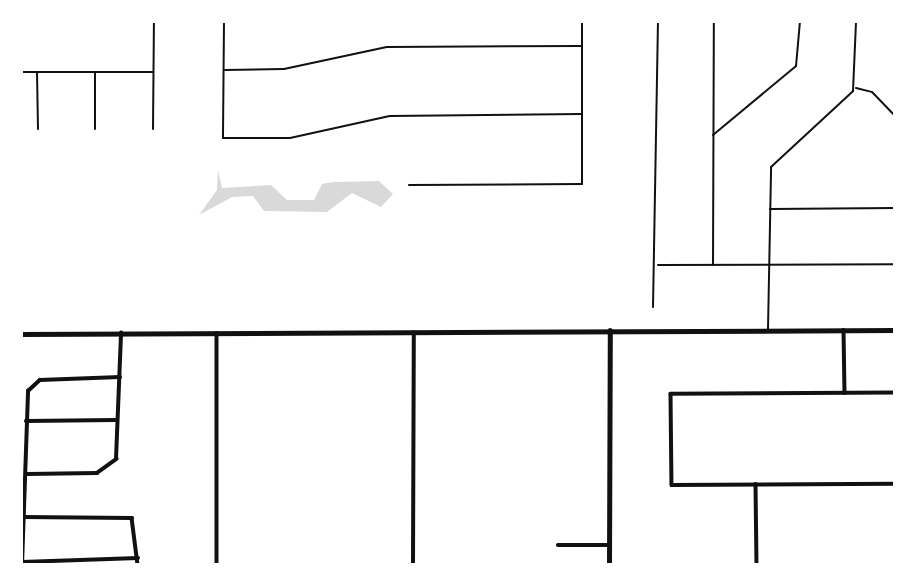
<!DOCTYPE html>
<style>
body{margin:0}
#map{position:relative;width:916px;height:586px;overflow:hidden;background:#fff;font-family:"Noto Sans",sans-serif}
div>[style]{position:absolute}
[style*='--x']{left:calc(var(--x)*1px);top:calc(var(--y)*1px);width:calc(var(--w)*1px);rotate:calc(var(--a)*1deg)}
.water>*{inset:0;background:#d9d9d9}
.service>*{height:2px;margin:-1px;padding:0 1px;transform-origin:1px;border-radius:1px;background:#111}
.minor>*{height:3.5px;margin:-1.75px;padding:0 1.75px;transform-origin:1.75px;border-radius:1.75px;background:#111}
.tertiary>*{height:5px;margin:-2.5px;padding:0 2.5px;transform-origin:2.5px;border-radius:2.5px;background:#111}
.secondary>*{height:5px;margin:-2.5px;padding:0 2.5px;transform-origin:2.5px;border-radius:2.5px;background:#111}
span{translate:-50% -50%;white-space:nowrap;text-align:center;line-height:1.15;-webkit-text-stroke:5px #fff;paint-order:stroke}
.frame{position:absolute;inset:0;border:23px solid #fff;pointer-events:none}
</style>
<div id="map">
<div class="water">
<i style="clip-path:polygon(218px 170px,222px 188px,271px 185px,287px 200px,314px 200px,322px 184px,333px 182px,379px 181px,393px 194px,381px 207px,352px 193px,327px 212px,264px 211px,253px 196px,232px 197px,199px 215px,217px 190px)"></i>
</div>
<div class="service">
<i style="--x:224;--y:21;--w:117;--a:90.5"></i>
<i style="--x:223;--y:138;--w:67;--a:0"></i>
<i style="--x:290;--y:138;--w:102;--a:-12.4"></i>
<i style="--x:390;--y:116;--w:192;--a:-0.6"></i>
<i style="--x:225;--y:70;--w:59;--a:-1"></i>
<i style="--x:284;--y:69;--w:105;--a:-12.1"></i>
<i style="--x:387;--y:47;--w:195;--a:-0.3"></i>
<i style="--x:21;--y:72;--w:132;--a:0"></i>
<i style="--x:37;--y:72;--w:57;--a:89"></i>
<i style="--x:95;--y:72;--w:57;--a:90"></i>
<i style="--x:856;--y:88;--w:16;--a:14"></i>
<i style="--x:872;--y:92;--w:33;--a:46"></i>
<i style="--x:153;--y:129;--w:108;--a:-89.5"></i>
<i style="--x:713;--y:135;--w:108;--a:-39.7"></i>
<i style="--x:796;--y:66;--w:45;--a:-84.9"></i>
<i style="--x:409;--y:185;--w:173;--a:-0.3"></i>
<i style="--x:582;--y:184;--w:163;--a:-90"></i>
<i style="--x:770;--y:209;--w:125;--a:-0.5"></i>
<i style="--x:658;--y:265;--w:237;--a:-0.2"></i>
<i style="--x:713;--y:265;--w:244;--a:-89.8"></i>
<i style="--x:653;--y:307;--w:286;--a:-89"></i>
<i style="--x:768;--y:329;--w:162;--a:-88.9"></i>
<i style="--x:771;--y:167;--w:112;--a:-42.8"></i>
<i style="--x:853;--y:91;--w:70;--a:-87.5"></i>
</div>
<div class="minor">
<i style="--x:844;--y:330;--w:63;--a:89.1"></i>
<i style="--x:217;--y:333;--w:232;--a:90"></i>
<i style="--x:895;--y:393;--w:224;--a:179.7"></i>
<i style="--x:671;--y:394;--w:91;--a:89.4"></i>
<i style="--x:672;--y:485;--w:223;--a:-0.3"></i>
<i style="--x:26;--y:421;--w:89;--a:-0.6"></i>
<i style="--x:27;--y:474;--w:70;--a:-0.8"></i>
<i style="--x:97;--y:473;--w:24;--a:-36"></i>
<i style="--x:116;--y:459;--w:126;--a:-87.7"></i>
<i style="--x:756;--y:484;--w:81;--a:89.3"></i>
<i style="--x:23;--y:517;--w:109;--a:0.5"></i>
<i style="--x:132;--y:518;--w:47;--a:82.7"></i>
<i style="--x:558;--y:545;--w:51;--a:0"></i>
<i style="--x:22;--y:562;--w:116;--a:-2"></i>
<i style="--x:22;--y:565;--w:174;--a:-88"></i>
<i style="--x:28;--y:391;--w:16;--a:-43"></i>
<i style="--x:40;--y:380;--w:80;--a:-2.1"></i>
<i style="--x:413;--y:565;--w:232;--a:-89.8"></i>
</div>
<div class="tertiary">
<i style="--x:609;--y:565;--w:235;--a:-89.8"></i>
</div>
<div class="secondary">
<i style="--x:21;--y:334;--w:874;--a:-0.26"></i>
</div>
<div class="frame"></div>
</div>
